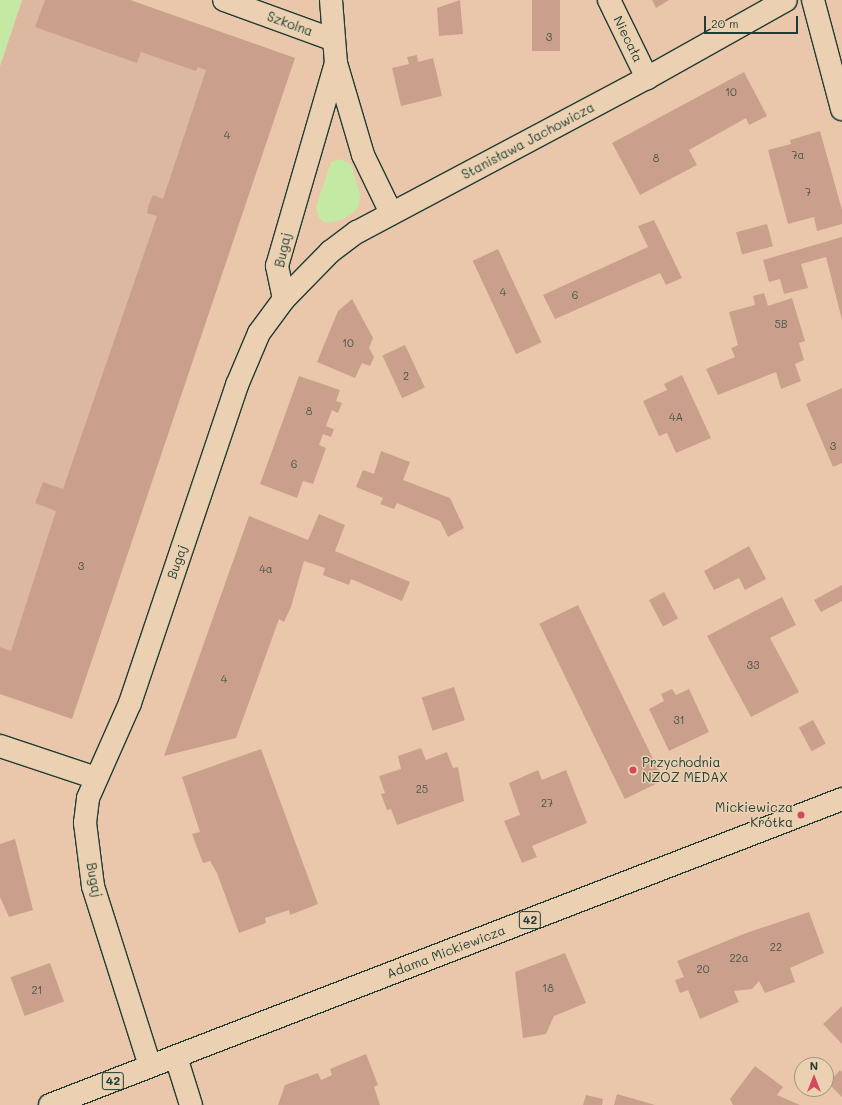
<!DOCTYPE html>
<meta charset="utf-8">
<style>
body{margin:0}
#map{position:relative;width:842px;height:1105px;overflow:hidden;background:#eac7ab;font-family:Mali,sans-serif}
div>[style]{position:absolute}
[style*='--x']{left:calc(var(--x)*1px);top:calc(var(--y)*1px);width:calc(var(--w)*1px);rotate:calc(var(--a)*1deg)}
.built>*{inset:0;background:#dcb8a0}
.green>*{inset:0;background:#c3e9a3}
.building>*{inset:0;background:#caa08d;transform-origin:0 0}
.roads{filter:drop-shadow(1px 0 #1f3d34) drop-shadow(-1px 0 #1f3d34) drop-shadow(0 1px #1f3d34) drop-shadow(0 -1px #1f3d34)}
.minor>*{height:22px;margin:-11px;padding:0 11px;transform-origin:11px;border-radius:11px;background:#ebd1b2}
.major>*{height:22px;margin:-11px;padding:0 11px;transform-origin:11px;border-radius:11px;background:#ebd1b2}
.dots>*{width:11px;height:11px;translate:-50% -50%;box-sizing:border-box;border:2px solid #ebd1b2;border-radius:50%}
span{translate:-50% -50%;white-space:nowrap;text-align:center;line-height:1.15;-webkit-text-stroke:3px #ebd1b2;paint-order:stroke}
.number-label{font-size:11px;color:#4a564a}
.number-label span{-webkit-text-stroke-width:0}
.shield-label span{padding:1px 3px;background:#ebd1b2;border:1px solid;border-radius:3px;-webkit-text-stroke-width:0}
.shield-label{font-size:12px;color:#1f3d34;font-weight:700}
.street-label{font-size:13px;color:#1f3d34}
.poi-label{font-size:13px;color:#1f3d34}
.left{translate:0 -50%;text-align:left}
.right{translate:-100% -50%;text-align:right}
.north{position:absolute;left:794px;top:1057px;width:40px;height:40px;box-sizing:border-box;background:#ebd1b2;border:1px solid #999680;border-radius:50%;rotate:0deg;font-size:11px;font-weight:700;line-height:16px;text-align:center;color:#1f3d34}
.north::after{content:'';display:block;margin:auto;width:14px;height:18px;background:#d1495b;clip-path:polygon(50% 0,100% 100%,50% 72%,0 100%)}
.scale{position:absolute;left:704px;top:16px;width:94px;height:18px;box-sizing:border-box;border:2px solid #1f3d34;border-top:0;padding-left:5px;font-size:12px;line-height:14px;white-space:nowrap;color:#1f3d34;-webkit-text-stroke:3px #ebd1b2;paint-order:stroke}
</style>
<div id="map">
<div class="built">
<i style="clip-path:polygon(22px 0,129px 0,295px 58px,0 694px,0 66px)"></i>
</div>
<div class="green">
<i style="clip-path:polygon(0 0,22px 0,0 66px)"></i>
<i style="clip-path:polygon(340px 159px,351px 164px,360px 195px,359px 205px,353px 213px,341px 220px,325px 223px,319px 218px,316px 207px,331px 162px)"></i>
</div>
<div class="building">
<i style="clip-path:polygon(45px 0,130px 0,295px 58px,72px 719px,0 694px,0 647px,11px 651px,56px 511px,35px 503px,43px 482px,63px 489px,157px 216px,147px 213px,149px 204px,153px 195px,163px 199px,206px 70px,198px 67px,196px 71px,141px 52px,137px 63px,35px 27px)"></i>
<i style="clip-path:polygon(460px 0,463px 34px,439px 36px,437px 8px)"></i>
<i style="left:532px;top:0;width:28px;height:51px"></i>
<i style="clip-path:polygon(652px 0,669px 0,656px 8px)"></i>
<i style="clip-path:polygon(417px 55px,418px 62px,433px 58px,442px 96px,401px 106px,392px 68px,409px 64px,407px 57px)"></i>
<i style="clip-path:polygon(744px 72px,767px 116px,749px 125px,746px 118px,689px 150px,697px 165px,640px 195px,612px 143px)"></i>
<i style="clip-path:polygon(820px 131px,842px 210px,842px 224px,817px 231px,814px 217px,788px 224px,768px 150px,791px 144px,790px 140px)"></i>
<i style="clip-path:polygon(654px 220px,682px 278px,666px 285px,660px 273px,555px 319px,543px 295px,648px 247px,638px 226px)"></i>
<i style="left:767px;top:224px;width:23px;height:32px;rotate:75deg"></i>
<i style="clip-path:polygon(842px 237px,842px 320px,826px 257px,801px 264px,808px 288px,784px 294px,780px 279px,769px 282px,763px 260px)"></i>
<i style="left:498px;top:249px;width:103px;height:28px;rotate:65deg"></i>
<i style="clip-path:polygon(764px 293px,768px 306px,792px 298px,805px 341px,799px 343px,804px 360px,795px 364px,801px 381px,781px 389px,776px 372px,718px 395px,706px 369px,735px 357px,731px 348px,738px 345px,729px 312px,755px 305px,753px 296px)"></i>
<i style="clip-path:polygon(352px 299px,373px 338px,369px 348px,374px 357px,370px 366px,362px 363px,355px 378px,317px 362px,338px 311px)"></i>
<i style="left:405px;top:345px;width:47px;height:25px;rotate:65deg"></i>
<i style="clip-path:polygon(682px 375px,711px 438px,676px 453px,667px 433px,659px 436px,643px 401px,667px 390px,664px 384px)"></i>
<i style="clip-path:polygon(299px 376px,340px 390px,336px 401px,342px 403px,338px 413px,332px 410px,326px 426px,334px 429px,331px 437px,323px 434px,319px 445px,326px 448px,313px 484px,303px 481px,297px 498px,260px 484px)"></i>
<i style="clip-path:polygon(842px 388px,842px 463px,833px 467px,806px 404px)"></i>
<i style="clip-path:polygon(381px 451px,410px 462px,403px 480px,450px 498px,464px 528px,448px 537px,440px 521px,397px 503px,394px 509px,380px 504px,383px 498px,356px 487px,363px 470px,374px 474px)"></i>
<i style="clip-path:polygon(319px 514px,345px 525px,335px 551px,410px 582px,402px 601px,351px 579px,349px 585px,323px 575px,325px 568px,304px 561px,291px 607px,284px 622px,279px 619px,236px 738px,164px 756px,249px 516px,308px 540px)"></i>
<i style="clip-path:polygon(749px 546px,766px 579px,745px 590px,739px 578px,714px 590px,704px 571px)"></i>
<i style="clip-path:polygon(842px 585px,842px 601px,821px 612px,814px 600px)"></i>
<i style="left:664px;top:592px;width:30px;height:17px;rotate:62deg"></i>
<i style="clip-path:polygon(782px 597px,796px 625px,770px 638px,799px 692px,751px 717px,707px 636px)"></i>
<i style="left:578px;top:605px;width:195px;height:43px;rotate:64deg"></i>
<i style="left:454px;top:687px;width:35px;height:34px;rotate:72deg"></i>
<i style="clip-path:polygon(672px 689px,676px 695px,689px 689px,709px 732px,669px 751px,649px 709px,664px 701px,661px 694px)"></i>
<i style="left:813px;top:720px;width:27px;height:16px;rotate:62deg"></i>
<i style="clip-path:polygon(421px 748px,426px 760px,447px 752px,453px 768px,458px 767px,464px 801px,397px 825px,391px 809px,387px 810px,381px 794px,385px 793px,379px 776px,401px 769px,398px 756px)"></i>
<i style="clip-path:polygon(261px 749px,318px 904px,290px 915px,289px 910px,265px 918px,266px 923px,239px 933px,217px 873px,210px 861px,203px 863px,192px 834px,200px 832px,182px 777px)"></i>
<i style="clip-path:polygon(538px 770px,542px 780px,566px 770px,587px 823px,532px 846px,537px 857px,522px 863px,504px 821px,520px 815px,509px 783px)"></i>
<i style="clip-path:polygon(15px 839px,33px 910px,9px 917px,0 897px,0 844px)"></i>
<i style="clip-path:polygon(809px 912px,824px 953px,790px 968px,795px 982px,765px 993px,759px 981px,752px 989px,734px 991px,739px 1002px,700px 1019px,688px 990px,680px 993px,675px 980px,684px 977px,677px 961px,746px 933px)"></i>
<i style="clip-path:polygon(565px 953px,586px 1003px,554px 1016px,546px 1034px,523px 1038px,515px 972px)"></i>
<i style="left:50px;top:963px;width:41px;height:42px;rotate:70deg"></i>
<i style="clip-path:polygon(842px 1006px,842px 1044px,823px 1024px)"></i>
<i style="clip-path:polygon(366px 1054px,378px 1085px,374px 1087px,380px 1105px,278px 1105px,285px 1085px,318px 1073px,321px 1080px,332px 1075px,330px 1069px)"></i>
<i style="clip-path:polygon(755px 1066px,783px 1087px,777px 1095px,800px 1105px,733px 1105px,730px 1099px)"></i>
<i style="clip-path:polygon(840px 1070px,842px 1072px,842px 1097px,828px 1083px)"></i>
<i style="clip-path:polygon(617px 1094px,655px 1105px,614px 1105px)"></i>
<i style="clip-path:polygon(586px 1095px,603px 1099px,602px 1105px,583px 1105px)"></i>
</div>
<div class="roads">
<div class="minor">
<i style="--x:224;--y:0;--w:117;--a:20"></i>
<i style="--x:331;--y:0;--w:63;--a:85.5"></i>
<i style="--x:336;--y:63;--w:96;--a:73.6"></i>
<i style="--x:363;--y:155;--w:64;--a:64.2"></i>
<i style="--x:609;--y:0;--w:87;--a:64"></i>
<i style="--x:813;--y:0;--w:113;--a:75.1"></i>
<i style="--x:284;--y:299;--w:34;--a:-102"></i>
<i style="--x:277;--y:266;--w:211;--a:-73.8"></i>
<i style="--x:0;--y:746;--w:101;--a:18.4"></i>
<i style="--x:176;--y:1057;--w:50;--a:72.6"></i>
<i style="--x:150;--y:1066;--w:189;--a:-107.6"></i>
<i style="--x:93;--y:886;--w:64;--a:-97.2"></i>
<i style="--x:85;--y:823;--w:25;--a:-83"></i>
<i style="--x:88;--y:798;--w:104;--a:-66.1"></i>
<i style="--x:130;--y:703;--w:336;--a:-71.4"></i>
<i style="--x:237;--y:385;--w:56;--a:-67.1"></i>
<i style="--x:259;--y:333;--w:42;--a:-53.7"></i>
<i style="--x:284;--y:299;--w:66;--a:-45.6"></i>
<i style="--x:330;--y:252;--w:34;--a:-37"></i>
<i style="--x:357;--y:232;--w:328;--a:-28"></i>
<i style="--x:647;--y:78;--w:159;--a:-29.3"></i>
</div>
<div class="major">
<i style="--x:50;--y:1105;--w:849;--a:-21.12"></i>
</div>
</div>
<div class="dots">
<i style="left:633px;top:770px;background:#d1495b"></i>
<i style="left:801px;top:815px;background:#d1495b"></i>
</div>
<div class="number-label">
<span style="left:549px;top:37px">3</span>
<span style="left:731px;top:92px">10</span>
<span style="left:227px;top:135px">4</span>
<span style="left:798px;top:155px">7a</span>
<span style="left:656px;top:158px">8</span>
<span style="left:808px;top:192px">7</span>
<span style="left:503px;top:292px">4</span>
<span style="left:575px;top:295px">6</span>
<span style="left:781px;top:324px">5B</span>
<span style="left:348px;top:343px">10</span>
<span style="left:406px;top:376px">2</span>
<span style="left:309px;top:411px">8</span>
<span style="left:676px;top:417px">4A</span>
<span style="left:833px;top:446px">3</span>
<span style="left:294px;top:464px">6</span>
<span style="left:81px;top:566px">3</span>
<span style="left:266px;top:569px">4a</span>
<span style="left:753px;top:665px">33</span>
<span style="left:224px;top:679px">4</span>
<span style="left:679px;top:720px">31</span>
<span style="left:422px;top:789px">25</span>
<span style="left:547px;top:803px">27</span>
<span style="left:776px;top:947px">22</span>
<span style="left:739px;top:958px">22a</span>
<span style="left:703px;top:969px">20</span>
<span style="left:548px;top:988px">18</span>
<span style="left:37px;top:990px">21</span>
</div>
<div class="shield-label">
<span style="left:530px;top:920px">42</span>
<span style="left:113px;top:1081px">42</span>
</div>
<div class="street-label">
<span style="left:290px;top:24px;rotate:20deg">Szkolna</span>
<span style="left:628px;top:39px;rotate:64deg">Niecała</span>
<span style="left:528px;top:141px;rotate:-28deg">Stanisława Jachowicza</span>
<span style="left:283px;top:250px;rotate:-78deg">Bugaj</span>
<span style="left:177px;top:562px;rotate:-71deg">Bugaj</span>
<span style="left:94px;top:880px;rotate:79deg">Bugaj</span>
<span style="left:446px;top:952px;rotate:-21deg">Adama Mickiewicza</span>
</div>
<div class="poi-label">
<span class="left" style="left:642px;top:770px">Przychodnia<br>NZOZ MEDAX</span>
<span class="right" style="left:793px;top:815px">Mickiewicza<br>Krótka</span>
</div>
<div class="north">N</div>
<div class="scale">20 m</div>
</div>
